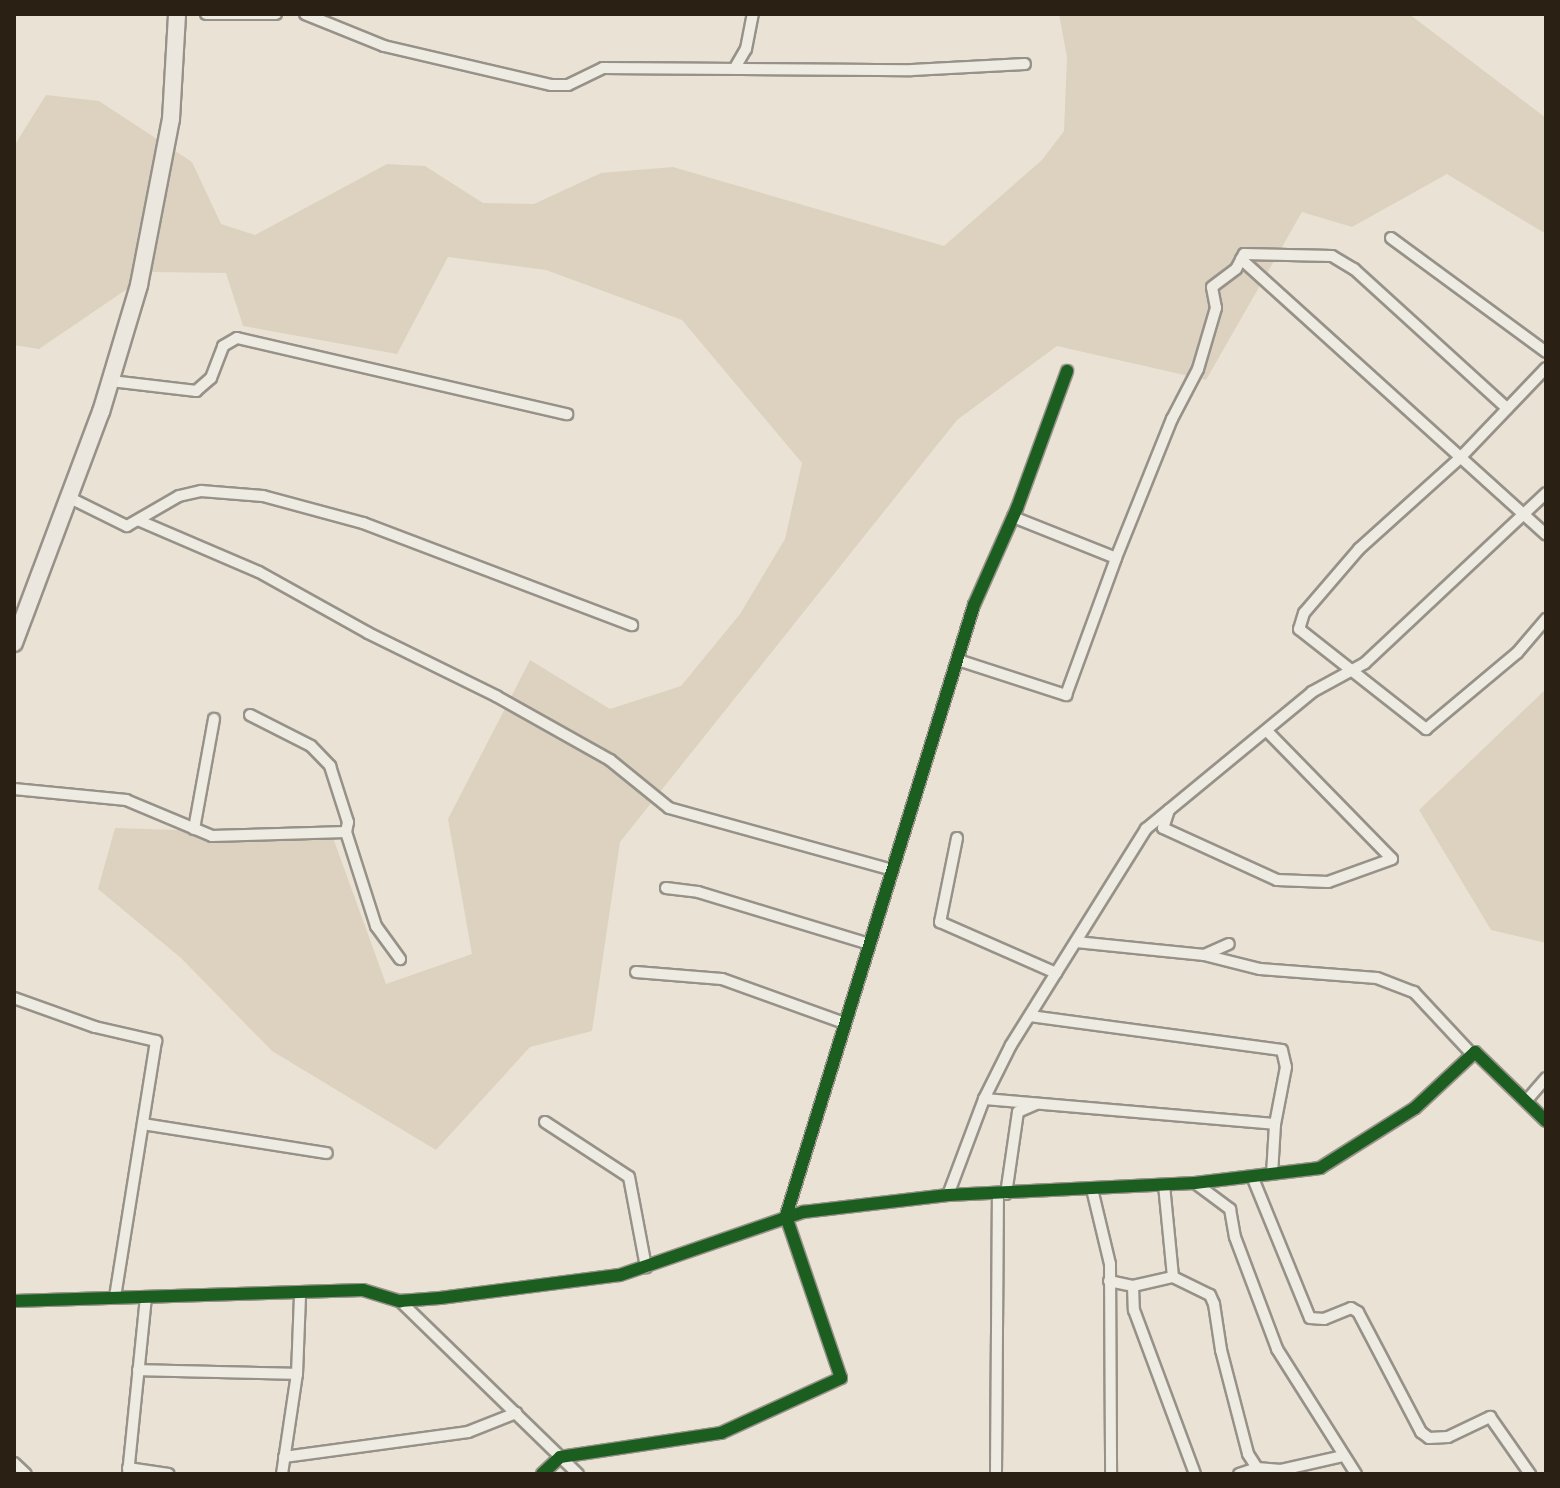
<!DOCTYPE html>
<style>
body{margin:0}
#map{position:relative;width:1560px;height:1488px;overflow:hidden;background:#eae3d5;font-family:"IM FELL French Canon",serif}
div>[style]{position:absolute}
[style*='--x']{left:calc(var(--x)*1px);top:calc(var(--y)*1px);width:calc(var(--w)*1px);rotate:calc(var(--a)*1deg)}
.green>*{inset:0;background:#dcd2bf}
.roads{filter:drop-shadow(2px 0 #979289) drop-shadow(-2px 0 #979289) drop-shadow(0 2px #979289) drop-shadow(0 -2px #979289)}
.minor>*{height:10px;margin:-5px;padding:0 5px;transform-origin:5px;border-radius:5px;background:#eeebe3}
.primary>*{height:16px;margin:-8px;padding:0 8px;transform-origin:8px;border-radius:8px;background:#ebe7df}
.cycleway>*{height:12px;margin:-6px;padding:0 6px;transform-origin:6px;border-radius:6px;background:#1b5e20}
span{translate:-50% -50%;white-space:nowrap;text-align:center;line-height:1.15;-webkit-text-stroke:7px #f7efde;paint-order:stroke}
.frame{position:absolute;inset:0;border:16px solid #2a2013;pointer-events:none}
</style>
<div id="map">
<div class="green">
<i style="clip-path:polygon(1059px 14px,1409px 14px,1546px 118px,1546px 234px,1447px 174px,1352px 227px,1302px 212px,1206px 380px,1057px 346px,957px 420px,620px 842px,592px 1031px,530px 1047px,436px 1150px,272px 1051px,181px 958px,98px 889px,115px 828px,332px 835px,386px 984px,472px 954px,448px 819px,530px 660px,610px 709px,681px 686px,740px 614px,785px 539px,802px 463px,682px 320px,546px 270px,448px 257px,397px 354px,243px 326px,226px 273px,152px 272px,39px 349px,14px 345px,14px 146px,46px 95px,99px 101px,192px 162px,221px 224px,255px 235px,387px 164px,425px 166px,483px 203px,534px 204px,601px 173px,673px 167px,944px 246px,1042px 160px,1064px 131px,1067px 57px)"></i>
<i style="clip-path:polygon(1546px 689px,1546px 943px,1491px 930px,1419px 810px)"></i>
</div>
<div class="roads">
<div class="minor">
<i style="--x:206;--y:14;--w:70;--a:0"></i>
<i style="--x:305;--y:14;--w:85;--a:22.1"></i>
<i style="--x:384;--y:46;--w:171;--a:13.1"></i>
<i style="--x:551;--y:85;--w:17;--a:0"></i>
<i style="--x:568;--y:85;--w:39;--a:-26"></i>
<i style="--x:603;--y:68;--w:309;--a:0.4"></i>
<i style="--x:912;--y:70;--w:113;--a:-3"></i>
<i style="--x:736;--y:66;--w:20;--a:-60"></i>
<i style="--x:746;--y:49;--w:36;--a:-79"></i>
<i style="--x:1391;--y:238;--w:192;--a:36.3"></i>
<i style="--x:1241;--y:259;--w:411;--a:42.1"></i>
<i style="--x:1546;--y:368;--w:124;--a:133.7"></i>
<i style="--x:1460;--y:458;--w:136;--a:138"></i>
<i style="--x:1359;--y:549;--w:84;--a:130.7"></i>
<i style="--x:1304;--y:613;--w:17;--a:107"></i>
<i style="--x:1299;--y:629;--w:162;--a:38.2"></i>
<i style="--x:1426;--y:729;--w:119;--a:-39.9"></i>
<i style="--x:1517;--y:653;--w:45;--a:-49.5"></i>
<i style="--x:111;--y:381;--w:86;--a:6.7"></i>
<i style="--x:196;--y:391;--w:20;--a:-41"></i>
<i style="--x:211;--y:378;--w:34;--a:-69"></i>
<i style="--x:223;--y:346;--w:16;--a:-30"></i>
<i style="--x:237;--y:338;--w:339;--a:13"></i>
<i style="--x:68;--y:497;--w:66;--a:26.2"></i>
<i style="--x:127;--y:526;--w:60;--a:-30"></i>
<i style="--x:179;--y:496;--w:23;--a:-13"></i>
<i style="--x:201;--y:491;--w:62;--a:4.6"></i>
<i style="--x:263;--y:496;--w:104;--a:15.1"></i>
<i style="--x:363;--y:523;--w:288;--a:20.8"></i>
<i style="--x:140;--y:521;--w:129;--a:23.2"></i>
<i style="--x:259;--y:572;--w:125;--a:29.2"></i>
<i style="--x:368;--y:633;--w:143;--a:26.2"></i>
<i style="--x:496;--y:696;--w:131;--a:29.3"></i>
<i style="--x:610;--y:760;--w:76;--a:39.1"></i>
<i style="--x:669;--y:808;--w:231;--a:15.5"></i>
<i style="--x:1116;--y:558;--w:150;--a:-68.1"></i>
<i style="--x:1172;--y:419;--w:56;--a:-62.5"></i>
<i style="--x:1198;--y:369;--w:64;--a:-73.6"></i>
<i style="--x:1216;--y:308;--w:21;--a:-101"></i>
<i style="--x:1212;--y:287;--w:30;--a:-37"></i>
<i style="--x:1236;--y:269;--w:17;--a:-62"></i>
<i style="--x:1244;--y:254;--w:88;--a:1.3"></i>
<i style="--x:1332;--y:256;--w:26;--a:31"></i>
<i style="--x:1354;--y:269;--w:207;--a:42.3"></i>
<i style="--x:958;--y:660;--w:114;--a:18"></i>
<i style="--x:1066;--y:695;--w:146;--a:-69.9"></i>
<i style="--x:1116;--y:558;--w:111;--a:-158.3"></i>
<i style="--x:250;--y:715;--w:68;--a:26.9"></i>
<i style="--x:311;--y:746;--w:28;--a:46"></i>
<i style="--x:330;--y:766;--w:59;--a:72.2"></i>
<i style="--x:348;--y:822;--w:10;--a:101"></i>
<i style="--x:14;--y:789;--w:113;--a:5.6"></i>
<i style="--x:126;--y:800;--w:93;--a:22.7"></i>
<i style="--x:212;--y:836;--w:134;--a:-1.7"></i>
<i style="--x:346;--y:832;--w:99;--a:72.3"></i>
<i style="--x:376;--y:926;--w:41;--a:54"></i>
<i style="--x:1169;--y:810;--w:19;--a:108"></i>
<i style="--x:1163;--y:828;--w:125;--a:24.5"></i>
<i style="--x:1277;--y:880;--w:51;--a:2.2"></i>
<i style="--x:1328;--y:882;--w:68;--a:-19.8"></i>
<i style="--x:1392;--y:859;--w:179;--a:-134.3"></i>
<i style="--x:194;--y:829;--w:112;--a:-79.7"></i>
<i style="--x:957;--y:838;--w:86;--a:101.4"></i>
<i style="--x:940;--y:922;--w:127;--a:23.7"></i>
<i style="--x:666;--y:888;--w:32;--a:7"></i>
<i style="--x:698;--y:892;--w:179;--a:16.9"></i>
<i style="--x:1076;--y:942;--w:129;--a:5.8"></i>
<i style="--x:1204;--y:955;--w:27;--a:-24"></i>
<i style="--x:1204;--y:955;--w:58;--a:14"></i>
<i style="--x:1260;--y:969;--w:117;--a:4.4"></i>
<i style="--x:1377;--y:978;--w:40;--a:21"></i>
<i style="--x:1414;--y:992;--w:82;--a:47"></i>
<i style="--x:636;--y:972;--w:86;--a:4.7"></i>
<i style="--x:722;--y:979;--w:130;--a:19.8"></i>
<i style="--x:14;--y:998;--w:86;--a:19.7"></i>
<i style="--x:95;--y:1027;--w:63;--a:12.9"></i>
<i style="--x:156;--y:1041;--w:260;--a:99.1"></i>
<i style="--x:1030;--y:1016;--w:254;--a:7.7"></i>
<i style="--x:1282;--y:1050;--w:17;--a:77"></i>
<i style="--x:1286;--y:1067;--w:58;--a:100.9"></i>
<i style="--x:1275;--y:1124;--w:50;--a:93.4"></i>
<i style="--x:984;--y:1099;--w:292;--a:4.9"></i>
<i style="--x:1527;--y:1100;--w:29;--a:-49"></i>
<i style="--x:545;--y:1122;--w:100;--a:33.2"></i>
<i style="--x:629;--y:1177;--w:92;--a:79.3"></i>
<i style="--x:143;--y:1124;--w:186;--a:9"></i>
<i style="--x:1252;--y:1176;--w:153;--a:67.8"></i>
<i style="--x:1310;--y:1318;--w:14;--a:4"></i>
<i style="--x:1324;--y:1319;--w:29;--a:-22"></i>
<i style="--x:1351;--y:1308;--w:8;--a:30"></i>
<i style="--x:1358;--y:1312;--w:136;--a:62.3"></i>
<i style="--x:1421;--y:1432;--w:10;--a:37"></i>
<i style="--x:1429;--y:1438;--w:19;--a:-3"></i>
<i style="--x:1448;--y:1437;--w:47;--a:-25.5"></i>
<i style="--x:1490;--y:1417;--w:70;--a:54.9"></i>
<i style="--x:1195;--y:1183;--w:44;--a:36.6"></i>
<i style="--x:1230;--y:1209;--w:28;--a:80"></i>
<i style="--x:1235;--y:1237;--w:120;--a:69.4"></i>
<i style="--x:1277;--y:1349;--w:148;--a:57.7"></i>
<i style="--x:1164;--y:1185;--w:92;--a:84.4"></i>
<i style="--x:1173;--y:1277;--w:41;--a:25.9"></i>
<i style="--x:1210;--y:1295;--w:10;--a:66"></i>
<i style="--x:1214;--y:1304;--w:47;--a:81.3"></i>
<i style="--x:1221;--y:1350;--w:107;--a:75.4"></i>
<i style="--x:1248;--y:1454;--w:17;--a:57"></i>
<i style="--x:1257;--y:1468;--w:24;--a:5"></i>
<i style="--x:1281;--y:1470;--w:64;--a:-12.7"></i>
<i style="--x:1092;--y:1189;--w:77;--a:76.5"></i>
<i style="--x:1110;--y:1264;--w:210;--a:89.7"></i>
<i style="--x:1006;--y:1194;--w:83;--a:-81.7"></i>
<i style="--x:1018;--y:1112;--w:20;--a:-24"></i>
<i style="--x:948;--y:1195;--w:103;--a:-69.4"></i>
<i style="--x:984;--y:1099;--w:60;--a:-63.4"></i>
<i style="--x:1011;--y:1045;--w:255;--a:-58"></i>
<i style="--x:1146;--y:829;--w:215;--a:-39.5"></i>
<i style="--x:1312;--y:692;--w:60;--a:-28.7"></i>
<i style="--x:1365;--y:663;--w:248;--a:-43.2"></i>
<i style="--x:1109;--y:1281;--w:25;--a:12"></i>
<i style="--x:1133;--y:1286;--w:41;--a:-12.7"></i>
<i style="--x:1133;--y:1286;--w:24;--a:88"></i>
<i style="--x:1134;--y:1310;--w:175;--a:69.6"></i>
<i style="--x:14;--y:1301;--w:349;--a:-1.8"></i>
<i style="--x:363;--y:1290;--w:39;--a:17"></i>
<i style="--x:400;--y:1301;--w:40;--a:-4.3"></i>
<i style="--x:440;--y:1298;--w:181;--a:-7.3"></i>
<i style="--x:620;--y:1275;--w:194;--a:-19"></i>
<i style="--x:803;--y:1212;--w:146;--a:-6.7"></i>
<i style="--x:948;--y:1195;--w:247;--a:-2.8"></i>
<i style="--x:1195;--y:1183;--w:126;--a:-6.8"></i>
<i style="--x:1320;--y:1168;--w:112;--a:-32.3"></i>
<i style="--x:1415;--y:1108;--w:82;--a:-43"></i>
<i style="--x:1475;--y:1052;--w:99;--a:44.2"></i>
<i style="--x:400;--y:1301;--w:248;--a:44.2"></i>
<i style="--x:138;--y:1370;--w:159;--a:1.4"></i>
<i style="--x:284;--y:1457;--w:186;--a:-7.7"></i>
<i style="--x:468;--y:1432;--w:52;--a:-21.6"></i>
<i style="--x:14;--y:1463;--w:16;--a:43"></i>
<i style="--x:128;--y:1468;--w:41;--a:8.3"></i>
<i style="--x:128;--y:1474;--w:177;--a:-84.2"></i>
<i style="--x:282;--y:1474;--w:101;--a:-81.5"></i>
<i style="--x:297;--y:1374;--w:78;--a:-87.8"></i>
<i style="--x:542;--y:1474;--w:25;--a:-43"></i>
<i style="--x:560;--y:1457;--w:163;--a:-8.5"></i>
<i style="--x:721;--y:1433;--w:132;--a:-24.6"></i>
<i style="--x:841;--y:1378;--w:171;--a:-108.8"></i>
<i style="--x:786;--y:1216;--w:639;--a:-72.9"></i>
<i style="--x:974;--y:605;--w:106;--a:-66.1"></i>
<i style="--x:1017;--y:508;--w:146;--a:-69.9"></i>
<i style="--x:996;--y:1474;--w:280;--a:-89.6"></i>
<i style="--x:1239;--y:1474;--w:19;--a:-18"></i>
</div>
<div class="primary">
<i style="--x:14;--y:643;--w:247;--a:-69.4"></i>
<i style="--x:101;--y:412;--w:133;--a:-73.3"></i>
<i style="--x:139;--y:285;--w:169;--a:-79.1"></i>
<i style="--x:171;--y:119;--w:105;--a:-86.7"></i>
</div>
</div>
<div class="cycleway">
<i style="--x:14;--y:1301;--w:349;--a:-1.8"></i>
<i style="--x:363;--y:1290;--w:39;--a:17"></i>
<i style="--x:400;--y:1301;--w:40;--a:-4.3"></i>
<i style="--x:440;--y:1298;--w:181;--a:-7.3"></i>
<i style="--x:620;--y:1275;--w:194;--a:-19"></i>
<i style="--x:803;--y:1212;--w:146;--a:-6.7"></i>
<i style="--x:948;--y:1195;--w:247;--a:-2.8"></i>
<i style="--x:1195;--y:1183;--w:126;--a:-6.8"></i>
<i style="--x:1320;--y:1168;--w:112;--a:-32.3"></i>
<i style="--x:1415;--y:1108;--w:82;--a:-43"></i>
<i style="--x:1475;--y:1052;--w:99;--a:44.2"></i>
<i style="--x:542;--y:1474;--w:25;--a:-43"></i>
<i style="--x:560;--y:1457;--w:163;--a:-8.5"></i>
<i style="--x:721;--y:1433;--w:132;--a:-24.6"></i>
<i style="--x:841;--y:1378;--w:171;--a:-108.8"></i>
<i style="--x:786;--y:1216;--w:639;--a:-72.9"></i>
<i style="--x:974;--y:605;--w:106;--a:-66.1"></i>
<i style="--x:1017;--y:508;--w:146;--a:-69.9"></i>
</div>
<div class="frame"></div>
</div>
